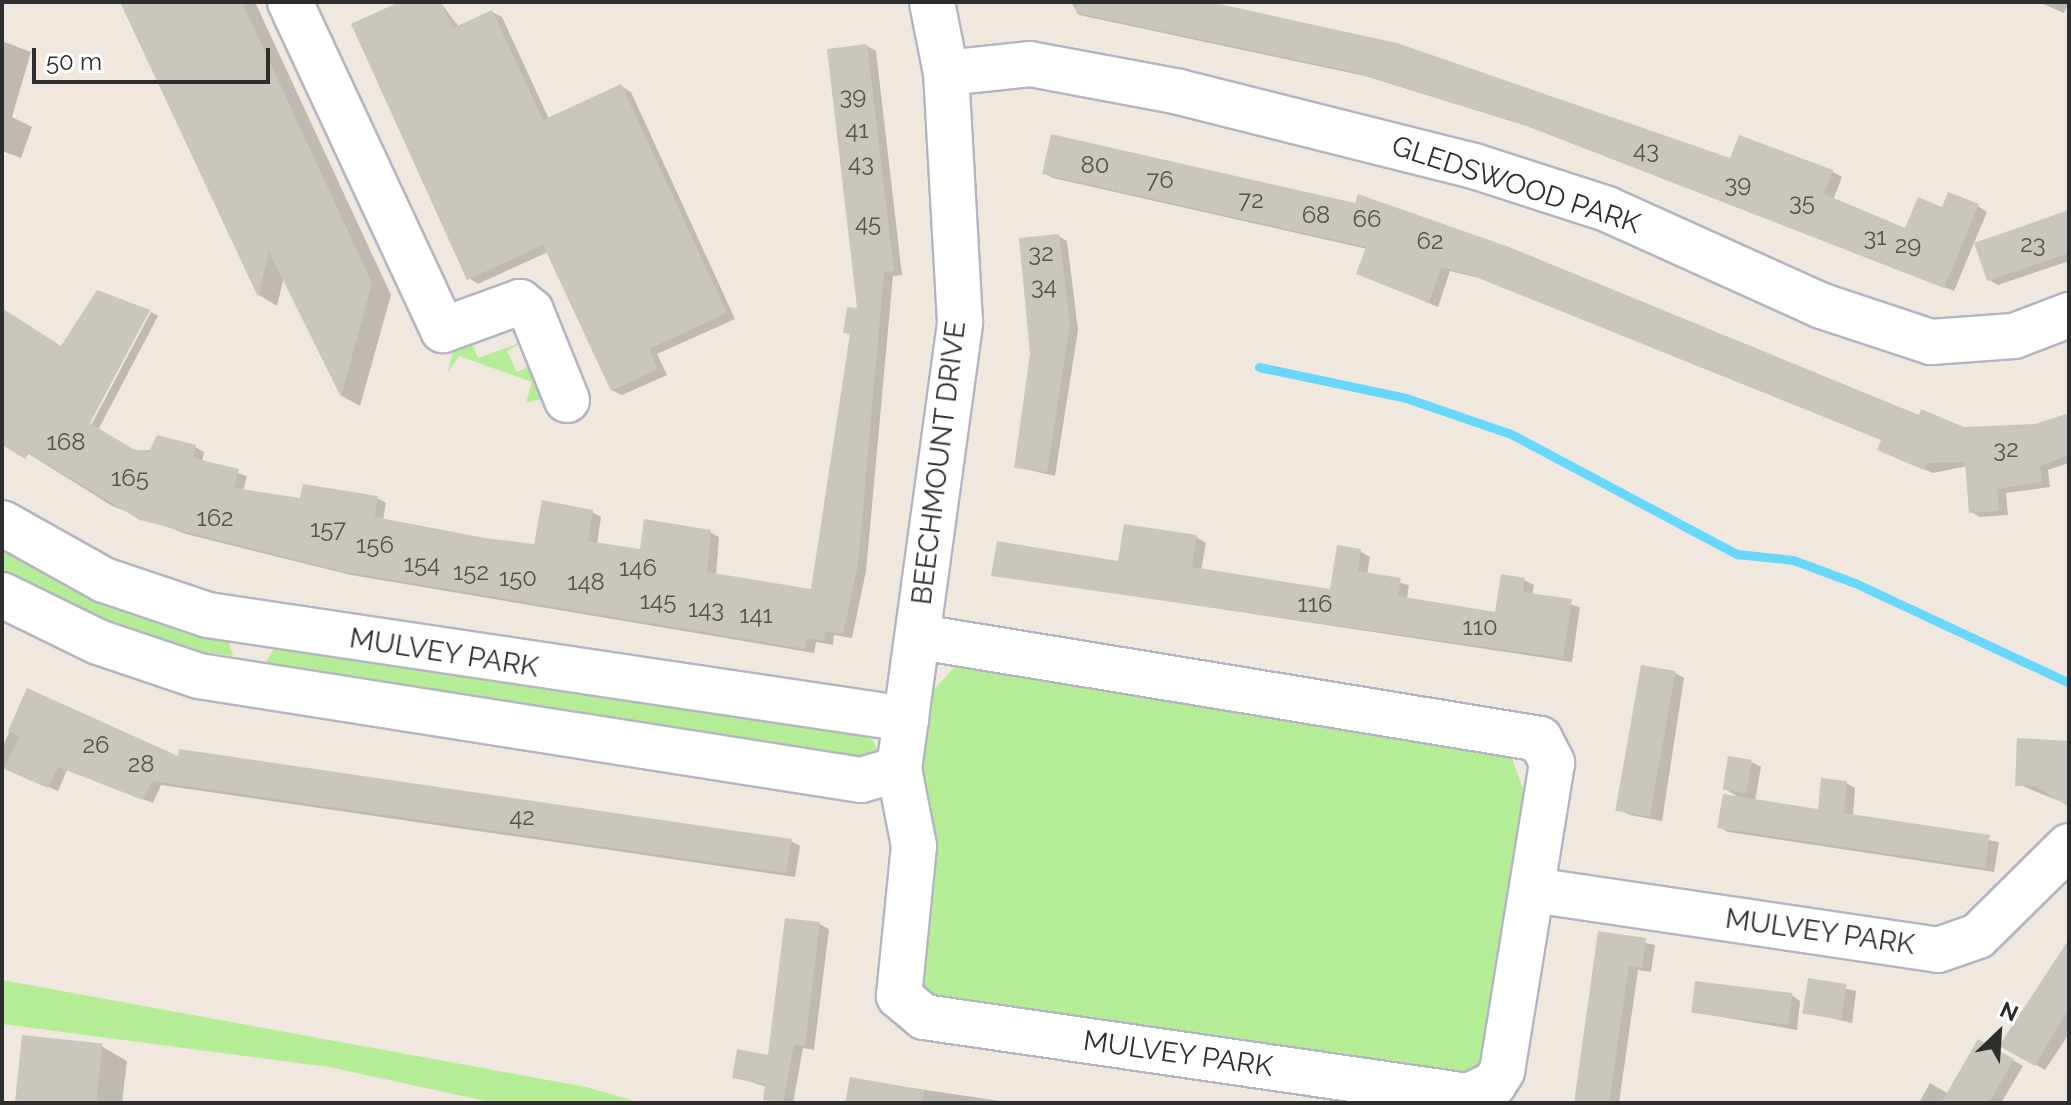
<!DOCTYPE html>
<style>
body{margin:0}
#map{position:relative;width:2071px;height:1105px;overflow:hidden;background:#f0e8df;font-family:Raleway,sans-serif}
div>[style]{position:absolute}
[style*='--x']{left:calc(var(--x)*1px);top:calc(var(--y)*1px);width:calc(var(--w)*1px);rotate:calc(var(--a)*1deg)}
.green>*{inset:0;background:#b5ec96}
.shadow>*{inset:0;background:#0003}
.stream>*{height:9px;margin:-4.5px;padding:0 4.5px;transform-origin:4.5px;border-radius:4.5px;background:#68d7fc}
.building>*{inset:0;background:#cbc6bd;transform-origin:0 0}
.roads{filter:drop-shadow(2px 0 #b3b6c2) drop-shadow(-2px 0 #b3b6c2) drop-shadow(0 2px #b3b6c2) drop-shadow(0 -2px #b3b6c2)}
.minor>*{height:44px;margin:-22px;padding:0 22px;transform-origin:22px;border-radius:22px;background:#fff}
span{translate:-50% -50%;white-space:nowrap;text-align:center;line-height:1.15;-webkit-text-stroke:8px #fff;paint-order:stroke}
.number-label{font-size:24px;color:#545351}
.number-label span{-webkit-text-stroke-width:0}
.street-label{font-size:28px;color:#2d2d2d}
.frame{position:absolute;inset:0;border:4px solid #2d2d2d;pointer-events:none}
.north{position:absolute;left:1959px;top:993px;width:80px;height:80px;-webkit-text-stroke:6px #fff;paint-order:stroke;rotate:25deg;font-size:22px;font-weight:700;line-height:32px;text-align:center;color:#2d2d2d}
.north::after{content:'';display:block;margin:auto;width:28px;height:36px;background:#2d2d2d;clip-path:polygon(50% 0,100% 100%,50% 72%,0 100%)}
.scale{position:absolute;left:32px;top:48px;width:238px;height:36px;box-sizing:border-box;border:4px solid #2d2d2d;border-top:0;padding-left:10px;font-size:24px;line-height:28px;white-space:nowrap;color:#2d2d2d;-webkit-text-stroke:6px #fff;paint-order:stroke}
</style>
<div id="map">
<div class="green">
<i style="clip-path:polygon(469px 336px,478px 358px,528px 340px,507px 351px,517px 372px,538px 362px,549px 397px,526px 403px,532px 382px,459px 356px,447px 374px,455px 344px)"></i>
<i style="clip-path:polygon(2px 546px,127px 611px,228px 640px,233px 656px,160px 646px,30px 589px,2px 572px)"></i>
<i style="clip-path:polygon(275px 646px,869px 735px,879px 751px,872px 762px,264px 666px)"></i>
<i style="clip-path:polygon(957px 664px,1510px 753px,1528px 803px,1492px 1041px,1477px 1072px,1463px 1076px,937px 999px,917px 986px,918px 779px,932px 692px)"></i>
<i style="clip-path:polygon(2px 980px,586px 1087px,642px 1103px,495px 1103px,329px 1067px,2px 1024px)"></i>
</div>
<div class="shadow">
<i style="clip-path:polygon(122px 2px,255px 2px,391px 295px,360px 406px,342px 396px,284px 277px,277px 306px,259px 295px)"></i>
<i style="clip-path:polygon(404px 2px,440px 2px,459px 27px,492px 12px,502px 17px,549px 119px,621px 86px,631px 92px,735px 319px,657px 354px,667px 375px,622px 395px,612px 390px,548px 252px,478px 284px,469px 278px)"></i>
<i style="clip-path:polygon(1071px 2px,1207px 2px,1731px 161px,1740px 138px,1833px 172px,1842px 177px,1833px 200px,1906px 230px,1978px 206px,1987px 212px,1954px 291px,1530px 127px,1365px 76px,1079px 15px)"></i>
<i style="clip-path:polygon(2038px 2px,2069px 2px,2064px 13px)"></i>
<i style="clip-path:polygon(2px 41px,31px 52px,12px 117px,32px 127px,21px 158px,2px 151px)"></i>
<i style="clip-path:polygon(867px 46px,876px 51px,902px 275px,893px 276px,866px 571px,852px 638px,834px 635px,833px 645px,816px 642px,814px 653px,351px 575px,186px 534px,112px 506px,2px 437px,2px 310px,87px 433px,151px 312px,158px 316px,98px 430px,133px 451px,195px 447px,204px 452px,202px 462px,247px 476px,243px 491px,301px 501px,377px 498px,386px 503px,383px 520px,485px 540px,535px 546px,592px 512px,601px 517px,597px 544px,641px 551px,710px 532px,719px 537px,716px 576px,813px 591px,852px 336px,846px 332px,859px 310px)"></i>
<i style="clip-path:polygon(1052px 137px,1920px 418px,1964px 429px,2036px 426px,2069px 415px,2069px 463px,2048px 470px,2050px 487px,2006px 493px,2008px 515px,1980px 517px,1971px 512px,1967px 466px,1933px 473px,1888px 454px,1883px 440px,1483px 279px,1450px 271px,1438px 307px,1358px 273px,1367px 249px,1053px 178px,1044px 173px)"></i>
<i style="clip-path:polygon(2069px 208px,2069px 261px,1998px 285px,1989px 280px)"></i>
<i style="clip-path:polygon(1058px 236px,1067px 241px,1078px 330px,1055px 476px,1016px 467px)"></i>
<i style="clip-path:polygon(1196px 537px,1206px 543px,1201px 571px,1331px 591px,1360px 551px,1370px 557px,1367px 575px,1409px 585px,1407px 599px,1497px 614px,1524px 580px,1534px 585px,1532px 595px,1580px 607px,1572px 662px,994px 575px,1120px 563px)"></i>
<i style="clip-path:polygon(1675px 673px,1684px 678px,1662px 821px,1630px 815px,1620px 810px)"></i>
<i style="clip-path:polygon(28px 691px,180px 759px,791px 841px,800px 846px,795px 877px,161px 785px,153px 803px,67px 770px,58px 791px,2px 768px,2px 748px)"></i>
<i style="clip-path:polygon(2069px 745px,2069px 805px,2017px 784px)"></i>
<i style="clip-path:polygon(1752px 762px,1761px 767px,1755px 801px,1820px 811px,1846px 783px,1855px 788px,1853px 816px,1999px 842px,1994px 872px,1728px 832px,1719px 827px,1740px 798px,1725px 789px)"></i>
<i style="clip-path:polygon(819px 924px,829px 929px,814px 1050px,803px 1048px,793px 1103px,772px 1103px,767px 1087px,734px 1077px,770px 1057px)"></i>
<i style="clip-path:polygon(1600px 933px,1655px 945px,1651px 972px,1638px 970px,1619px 1103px,1576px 1103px)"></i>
<i style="clip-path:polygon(2069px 974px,2069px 1034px,2045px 1070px,2002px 1045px)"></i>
<i style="clip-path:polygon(1810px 981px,1856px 991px,1852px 1023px,1806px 1012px)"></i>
<i style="clip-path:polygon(1791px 995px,1800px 1001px,1797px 1030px,1693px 1012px)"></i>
<i style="clip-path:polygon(1979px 1041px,2023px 1066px,2001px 1103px,1975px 1103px)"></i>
<i style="clip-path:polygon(101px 1046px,127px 1061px,122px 1103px,18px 1099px)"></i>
<i style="clip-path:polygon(851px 1079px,1014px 1103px,847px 1103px)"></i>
<i style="clip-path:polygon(1930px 1083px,1964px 1103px,1919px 1103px)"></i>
</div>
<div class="stream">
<i style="--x:1259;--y:367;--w:150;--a:11.9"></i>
<i style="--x:1406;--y:398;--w:111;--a:18.9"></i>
<i style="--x:1511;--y:434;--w:256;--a:28"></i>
<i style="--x:1737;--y:554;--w:56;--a:6.1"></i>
<i style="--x:1793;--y:560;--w:66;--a:20.4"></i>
<i style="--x:1855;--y:583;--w:236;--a:25"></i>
</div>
<div class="building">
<i style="clip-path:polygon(120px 2px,242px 2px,372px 283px,341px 397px,269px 252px,258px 297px)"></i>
<i style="clip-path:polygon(399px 2px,441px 2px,453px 28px,492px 10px,543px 120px,621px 84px,727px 313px,649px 349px,658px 369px,611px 391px,543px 245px,467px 280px,351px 24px)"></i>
<i style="clip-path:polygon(1077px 2px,1210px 2px,1397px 43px,1730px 158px,1739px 135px,1833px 170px,1824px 194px,1905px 228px,1918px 197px,1942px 207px,1948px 192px,1979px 204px,1944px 288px,1519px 123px,1354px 72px,1076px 13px)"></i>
<i style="clip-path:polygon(867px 44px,894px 271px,884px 272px,858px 565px,843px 634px,825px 631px,824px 641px,807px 638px,805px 649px,340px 571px,140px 520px,29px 453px,25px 459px,2px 445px,2px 308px,61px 346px,97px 290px,150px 310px,90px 423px,133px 449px,149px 452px,157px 435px,196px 445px,193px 458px,239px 469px,234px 488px,300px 498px,303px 484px,378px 496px,375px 517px,485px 538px,534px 544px,542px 500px,593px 510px,588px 541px,640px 549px,644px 519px,711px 530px,707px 572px,811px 589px,850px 334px,843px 333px,847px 307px,857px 308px,827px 49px)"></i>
<i style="clip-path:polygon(1051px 134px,1355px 203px,1358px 194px,1509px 247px,1919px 415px,1921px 409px,1964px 427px,2035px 424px,2069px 413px,2069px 455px,2040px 466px,2042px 482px,1997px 489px,1999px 511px,1969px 513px,1965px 462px,1926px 463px,1924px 470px,1877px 450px,1881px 440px,1471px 275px,1441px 267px,1429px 303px,1356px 274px,1366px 247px,1042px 174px)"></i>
<i style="clip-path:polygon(2069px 210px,2069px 253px,1987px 281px,1974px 243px)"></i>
<i style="clip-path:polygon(1059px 234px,1070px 324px,1047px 472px,1014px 468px,1030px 354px,1019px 238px)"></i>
<i style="clip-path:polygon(1124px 524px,1197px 535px,1192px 567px,1330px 589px,1337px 545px,1361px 549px,1358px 571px,1401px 578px,1398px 596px,1495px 612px,1501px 574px,1525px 578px,1523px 592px,1572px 599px,1563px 658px,991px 576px,997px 541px,1118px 561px)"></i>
<i style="left:1641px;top:665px;width:35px;height:148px;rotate:10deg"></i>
<i style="clip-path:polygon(27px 688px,178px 756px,179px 749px,792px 839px,786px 873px,152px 781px,143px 800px,58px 767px,48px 788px,4px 769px,19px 736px,8px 731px)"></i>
<i style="clip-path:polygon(2017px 738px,2069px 741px,2069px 807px,2036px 786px,2015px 786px)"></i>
<i style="left:1728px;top:756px;width:24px;height:34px;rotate:9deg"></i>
<i style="clip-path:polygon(1821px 778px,1847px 781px,1844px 813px,1990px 835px,1985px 868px,1717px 828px,1723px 794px,1818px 809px)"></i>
<i style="clip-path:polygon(785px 918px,820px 922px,805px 1046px,794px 1044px,783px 1103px,763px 1100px,765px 1084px,732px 1078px,737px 1049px,768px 1055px)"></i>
<i style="clip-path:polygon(1598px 931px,1646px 938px,1642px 968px,1629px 966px,1609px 1103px,1574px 1103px)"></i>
<i style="clip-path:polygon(2069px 939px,2069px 1007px,2035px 1066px,1999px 1046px)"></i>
<i style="left:1808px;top:978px;width:39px;height:36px;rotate:9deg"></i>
<i style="left:1695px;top:981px;width:98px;height:32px;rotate:7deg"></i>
<i style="left:22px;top:1035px;width:81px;height:66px;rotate:6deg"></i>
<i style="clip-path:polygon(1978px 1039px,2014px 1059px,1989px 1103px,1941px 1103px)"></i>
<i style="clip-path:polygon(850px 1077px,924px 1090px,922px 1103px,845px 1103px)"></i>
</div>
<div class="roads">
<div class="minor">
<i style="--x:290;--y:2;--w:362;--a:65"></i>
<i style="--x:443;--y:330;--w:82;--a:-20"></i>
<i style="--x:520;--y:302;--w:14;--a:39"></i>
<i style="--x:531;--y:311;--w:96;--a:68"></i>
<i style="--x:946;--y:73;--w:84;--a:-6.1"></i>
<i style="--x:1030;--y:64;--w:152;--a:10.6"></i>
<i style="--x:1179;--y:92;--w:304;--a:14.1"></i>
<i style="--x:1474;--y:166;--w:140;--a:17.9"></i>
<i style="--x:1607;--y:209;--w:236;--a:24.3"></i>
<i style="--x:1822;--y:306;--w:115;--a:18.3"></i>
<i style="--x:1931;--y:342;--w:83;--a:-4.1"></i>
<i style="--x:2014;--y:336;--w:59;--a:-20.9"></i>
<i style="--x:2;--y:523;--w:117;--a:29.2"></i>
<i style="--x:104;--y:580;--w:110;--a:18.6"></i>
<i style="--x:208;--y:615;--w:706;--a:8.47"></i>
<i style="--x:2;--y:595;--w:107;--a:26.1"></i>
<i style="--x:98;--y:642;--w:107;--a:18.6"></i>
<i style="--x:199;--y:676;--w:670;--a:8.93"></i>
<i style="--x:861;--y:780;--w:40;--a:-16"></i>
<i style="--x:920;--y:637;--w:628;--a:9.34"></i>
<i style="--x:1540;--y:739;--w:27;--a:63"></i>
<i style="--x:1552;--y:763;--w:312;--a:99.2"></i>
<i style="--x:1502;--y:1071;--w:15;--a:122"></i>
<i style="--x:1494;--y:1084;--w:29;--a:155"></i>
<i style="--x:1468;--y:1096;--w:550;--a:-171.74"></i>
<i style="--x:924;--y:1017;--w:33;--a:-140"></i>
<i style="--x:899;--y:996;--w:151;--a:-84.3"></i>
<i style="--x:914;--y:846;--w:78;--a:-101"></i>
<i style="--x:899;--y:769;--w:451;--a:-82.2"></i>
<i style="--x:960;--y:322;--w:249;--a:-93.2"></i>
<i style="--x:946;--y:73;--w:72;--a:-101.2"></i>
<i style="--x:1533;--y:890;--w:409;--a:8.4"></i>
<i style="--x:1938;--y:950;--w:42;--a:-19.3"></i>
<i style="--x:1978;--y:936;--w:128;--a:-44.7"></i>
</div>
</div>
<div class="number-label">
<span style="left:853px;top:96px">39</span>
<span style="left:857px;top:130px">41</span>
<span style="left:1646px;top:150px">43</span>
<span style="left:861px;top:163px">43</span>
<span style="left:1095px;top:165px">80</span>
<span style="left:1160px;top:180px">76</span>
<span style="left:1738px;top:184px">39</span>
<span style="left:1251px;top:200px">72</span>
<span style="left:1802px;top:202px">35</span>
<span style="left:1316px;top:215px">68</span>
<span style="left:1367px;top:219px">66</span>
<span style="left:868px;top:223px">45</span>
<span style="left:1875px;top:237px">31</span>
<span style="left:1430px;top:241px">62</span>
<span style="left:2033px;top:244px">23</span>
<span style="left:1908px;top:245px">29</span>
<span style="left:1041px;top:253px">32</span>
<span style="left:1044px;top:286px">34</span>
<span style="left:66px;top:442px">168</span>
<span style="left:2006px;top:449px">32</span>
<span style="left:130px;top:478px">165</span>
<span style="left:215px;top:518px">162</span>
<span style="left:328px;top:529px">157</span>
<span style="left:375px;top:545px">156</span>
<span style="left:422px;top:564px">154</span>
<span style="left:638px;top:568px">146</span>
<span style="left:471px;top:572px">152</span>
<span style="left:518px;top:578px">150</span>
<span style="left:586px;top:582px">148</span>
<span style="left:658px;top:601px">145</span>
<span style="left:1315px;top:604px">116</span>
<span style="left:706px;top:609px">143</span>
<span style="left:756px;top:615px">141</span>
<span style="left:1480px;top:627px">110</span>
<span style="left:96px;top:745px">26</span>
<span style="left:141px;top:764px">28</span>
<span style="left:522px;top:817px">42</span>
</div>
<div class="street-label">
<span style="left:1516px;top:185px;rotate:18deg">GLEDSWOOD PARK</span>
<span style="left:939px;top:463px;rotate:-83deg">BEECHMOUNT DRIVE</span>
<span style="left:444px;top:653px;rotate:9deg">MULVEY PARK</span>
<span style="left:1820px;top:932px;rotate:8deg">MULVEY PARK</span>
<span style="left:1178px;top:1054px;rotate:8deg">MULVEY PARK</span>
</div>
<div class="frame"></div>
<div class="north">N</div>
<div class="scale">50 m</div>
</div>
